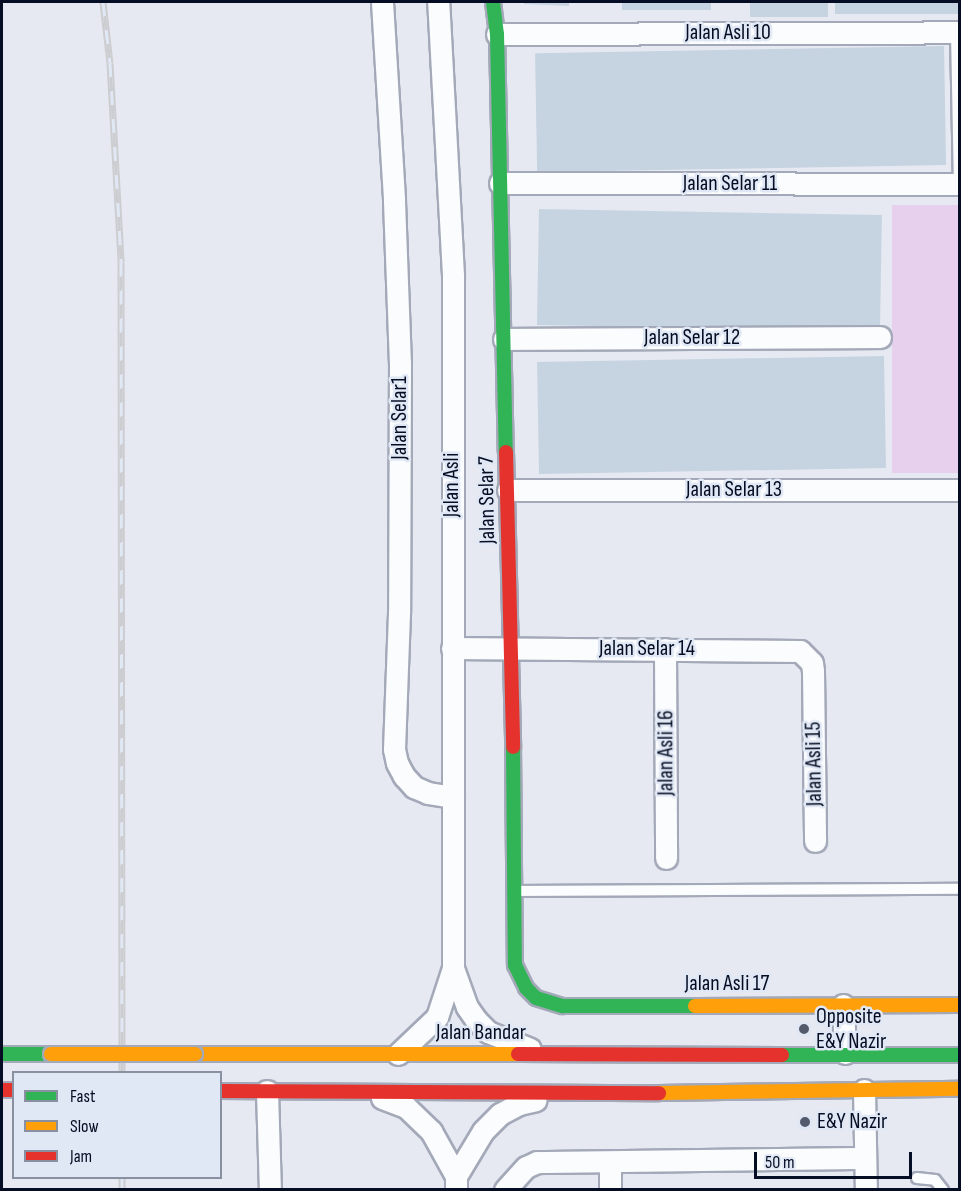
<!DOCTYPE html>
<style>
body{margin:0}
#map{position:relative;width:961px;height:1191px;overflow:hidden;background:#e6e9f1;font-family:"Sofia Sans Condensed",sans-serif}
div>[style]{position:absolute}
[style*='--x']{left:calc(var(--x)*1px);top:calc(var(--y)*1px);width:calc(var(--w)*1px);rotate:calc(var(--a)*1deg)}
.green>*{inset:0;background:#e7d0ee;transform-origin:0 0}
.building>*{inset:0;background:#c6d4e1;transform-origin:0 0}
.roads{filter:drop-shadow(2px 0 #a3a9b8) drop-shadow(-2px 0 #a3a9b8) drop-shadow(0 2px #a3a9b8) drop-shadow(0 -2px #a3a9b8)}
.lane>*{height:10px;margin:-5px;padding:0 5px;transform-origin:5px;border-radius:5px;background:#fbfcfd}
.street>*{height:21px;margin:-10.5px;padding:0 10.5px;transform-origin:10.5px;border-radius:10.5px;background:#fbfcfd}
.fast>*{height:14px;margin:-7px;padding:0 7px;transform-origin:7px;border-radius:7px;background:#30b455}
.slow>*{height:14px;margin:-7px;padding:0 7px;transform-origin:7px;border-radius:7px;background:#ff9f0a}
.jam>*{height:14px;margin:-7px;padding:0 7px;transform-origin:7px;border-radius:7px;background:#e5322d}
.rail>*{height:7px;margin-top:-3.5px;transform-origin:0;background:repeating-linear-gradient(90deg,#e1e8f5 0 14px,#cccdd0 0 28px);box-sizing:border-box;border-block:2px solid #cccdd0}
.bridges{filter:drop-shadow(2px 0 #a3a9b8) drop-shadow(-2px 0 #a3a9b8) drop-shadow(0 2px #a3a9b8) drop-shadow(0 -2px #a3a9b8)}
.slow-bridge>*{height:14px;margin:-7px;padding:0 7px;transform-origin:7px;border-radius:7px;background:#ff9f0a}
.dots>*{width:16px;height:16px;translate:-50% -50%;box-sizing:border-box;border:3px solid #e1e8f5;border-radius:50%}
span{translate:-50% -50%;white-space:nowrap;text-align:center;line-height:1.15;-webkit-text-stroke:5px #e1e8f5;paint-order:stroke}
.street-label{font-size:22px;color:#040d23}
.poi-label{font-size:22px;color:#040d23}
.left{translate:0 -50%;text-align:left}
.frame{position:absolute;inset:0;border:3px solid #040d23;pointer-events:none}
.legend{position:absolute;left:12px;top:1071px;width:210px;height:108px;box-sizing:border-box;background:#e1e8f5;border:2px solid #8990a1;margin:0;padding:8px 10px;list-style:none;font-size:18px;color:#040d23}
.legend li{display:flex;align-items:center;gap:12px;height:30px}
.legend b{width:30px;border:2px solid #8990a1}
.scale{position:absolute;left:754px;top:1152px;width:158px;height:27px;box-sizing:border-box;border:3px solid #040d23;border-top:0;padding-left:8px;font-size:18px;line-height:21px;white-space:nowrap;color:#040d23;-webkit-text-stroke:4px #e1e8f5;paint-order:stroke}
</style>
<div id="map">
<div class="green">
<i style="left:892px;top:205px;width:67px;height:268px"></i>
</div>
<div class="building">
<i style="clip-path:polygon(524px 2px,569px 2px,569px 6px,524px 4px)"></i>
<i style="left:622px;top:2px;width:89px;height:8px"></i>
<i style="left:750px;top:2px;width:78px;height:15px"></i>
<i style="left:835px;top:2px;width:125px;height:12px"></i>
<i style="left:944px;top:46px;width:119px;height:409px;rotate:89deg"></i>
<i style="left:539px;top:209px;width:343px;height:116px;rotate:1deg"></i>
<i style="left:884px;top:356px;width:112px;height:347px;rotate:89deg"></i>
</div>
<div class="roads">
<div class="lane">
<i style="--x:956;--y:32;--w:152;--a:88.9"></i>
<i style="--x:517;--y:891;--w:443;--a:-0.3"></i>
<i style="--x:917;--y:1178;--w:18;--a:6"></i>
<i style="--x:935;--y:1180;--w:13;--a:51"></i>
</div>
<div class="street">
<i style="--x:382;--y:2;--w:199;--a:86.5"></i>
<i style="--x:394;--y:201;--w:162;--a:87.9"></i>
<i style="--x:400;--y:363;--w:250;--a:90.2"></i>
<i style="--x:399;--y:613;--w:136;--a:92.1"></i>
<i style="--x:394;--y:749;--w:14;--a:78"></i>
<i style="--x:397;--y:763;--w:15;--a:62"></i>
<i style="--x:404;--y:776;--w:15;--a:48"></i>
<i style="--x:414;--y:787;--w:15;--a:23"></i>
<i style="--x:428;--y:793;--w:25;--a:9"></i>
<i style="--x:497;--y:34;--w:463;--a:-0.2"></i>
<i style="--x:500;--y:183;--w:460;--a:0.1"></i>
<i style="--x:504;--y:339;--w:376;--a:-0.3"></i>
<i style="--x:508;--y:490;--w:452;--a:0"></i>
<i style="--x:452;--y:648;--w:348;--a:0.5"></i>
<i style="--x:800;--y:651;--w:17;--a:45"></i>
<i style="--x:812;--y:663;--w:8;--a:83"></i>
<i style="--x:813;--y:671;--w:170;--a:89.3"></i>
<i style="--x:665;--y:649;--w:209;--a:89.7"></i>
<i style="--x:453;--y:968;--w:41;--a:70.3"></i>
<i style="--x:467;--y:1007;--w:16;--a:55"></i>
<i style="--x:476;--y:1020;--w:17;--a:45"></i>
<i style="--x:488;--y:1032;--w:45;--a:22"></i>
<i style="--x:843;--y:1005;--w:48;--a:87.6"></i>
<i style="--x:398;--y:1054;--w:54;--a:-43.5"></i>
<i style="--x:437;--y:1017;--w:52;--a:-71.9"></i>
<i style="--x:453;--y:968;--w:693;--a:-90"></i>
<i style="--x:453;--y:275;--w:273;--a:-93.1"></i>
<i style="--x:864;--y:1090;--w:100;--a:88.9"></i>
<i style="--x:267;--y:1091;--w:99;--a:88.3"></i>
<i style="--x:382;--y:1098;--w:26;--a:21"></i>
<i style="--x:406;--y:1107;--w:35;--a:44"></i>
<i style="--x:431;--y:1131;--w:51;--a:60.9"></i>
<i style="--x:456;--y:1176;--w:14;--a:90"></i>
<i style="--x:610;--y:1162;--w:28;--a:90"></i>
<i style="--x:456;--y:1176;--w:52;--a:-59"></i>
<i style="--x:483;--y:1131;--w:24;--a:-45"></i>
<i style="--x:500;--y:1114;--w:21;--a:-28"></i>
<i style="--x:519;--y:1104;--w:17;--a:-13"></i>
<i style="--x:505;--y:1190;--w:31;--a:-48"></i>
<i style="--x:526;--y:1167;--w:12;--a:-24"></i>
<i style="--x:537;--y:1162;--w:328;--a:-0.7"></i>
</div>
<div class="fast">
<i style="--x:493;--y:2;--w:32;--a:83"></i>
<i style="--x:497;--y:34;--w:418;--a:88.8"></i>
<i style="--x:513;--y:747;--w:218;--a:89.5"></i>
<i style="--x:515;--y:965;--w:25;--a:64"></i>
<i style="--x:526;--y:988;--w:14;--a:45"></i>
<i style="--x:536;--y:998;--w:28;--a:17"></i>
<i style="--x:563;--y:1006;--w:132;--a:0"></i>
<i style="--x:2;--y:1054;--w:49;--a:0"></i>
<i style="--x:782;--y:1055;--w:178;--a:0"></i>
</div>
<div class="slow">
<i style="--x:695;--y:1006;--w:265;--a:-0.2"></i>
<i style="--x:195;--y:1054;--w:323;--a:0"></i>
<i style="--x:659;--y:1093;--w:301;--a:-0.8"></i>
</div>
<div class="jam">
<i style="--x:506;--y:452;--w:295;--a:88.6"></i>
<i style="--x:518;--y:1054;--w:264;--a:0.2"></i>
<i style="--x:2;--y:1090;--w:12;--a:0"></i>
<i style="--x:220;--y:1091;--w:439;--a:0.3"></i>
</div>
</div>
<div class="rail">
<i style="--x:103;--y:2;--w:61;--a:83.5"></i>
<i style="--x:110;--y:63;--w:199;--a:86.8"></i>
<i style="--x:121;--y:262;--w:810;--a:89.93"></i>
<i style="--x:122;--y:1190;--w:12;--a:-90"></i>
</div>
<div class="bridges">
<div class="slow-bridge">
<i style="--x:51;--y:1054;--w:144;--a:0"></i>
</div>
</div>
<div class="dots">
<i style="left:804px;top:1029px;background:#535a6b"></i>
<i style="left:805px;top:1122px;background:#535a6b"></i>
</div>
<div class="street-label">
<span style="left:728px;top:33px">Jalan Asli 10</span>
<span style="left:730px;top:184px">Jalan Selar 11</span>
<span style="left:692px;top:338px">Jalan Selar 12</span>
<span style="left:400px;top:418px;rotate:-90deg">Jalan Selar1</span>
<span style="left:452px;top:485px;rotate:-90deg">Jalan Asli</span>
<span style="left:734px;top:490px">Jalan Selar 13</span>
<span style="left:487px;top:500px;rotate:-91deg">Jalan Selar 7</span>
<span style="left:647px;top:649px">Jalan Selar 14</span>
<span style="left:666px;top:753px;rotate:-90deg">Jalan Asli 16</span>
<span style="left:814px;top:764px;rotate:-91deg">Jalan Asli 15</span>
<span style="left:727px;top:984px">Jalan Asli 17</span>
<span style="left:481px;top:1033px">Jalan Bandar</span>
</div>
<div class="poi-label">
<span class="left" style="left:816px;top:1029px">Opposite<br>E&amp;Y Nazir</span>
<span class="left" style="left:817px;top:1122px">E&amp;Y Nazir</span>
</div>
<div class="frame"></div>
<ul class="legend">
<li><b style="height:8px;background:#30b455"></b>Fast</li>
<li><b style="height:8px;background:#ff9f0a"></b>Slow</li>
<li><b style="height:8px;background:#e5322d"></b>Jam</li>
</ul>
<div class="scale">50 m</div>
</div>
